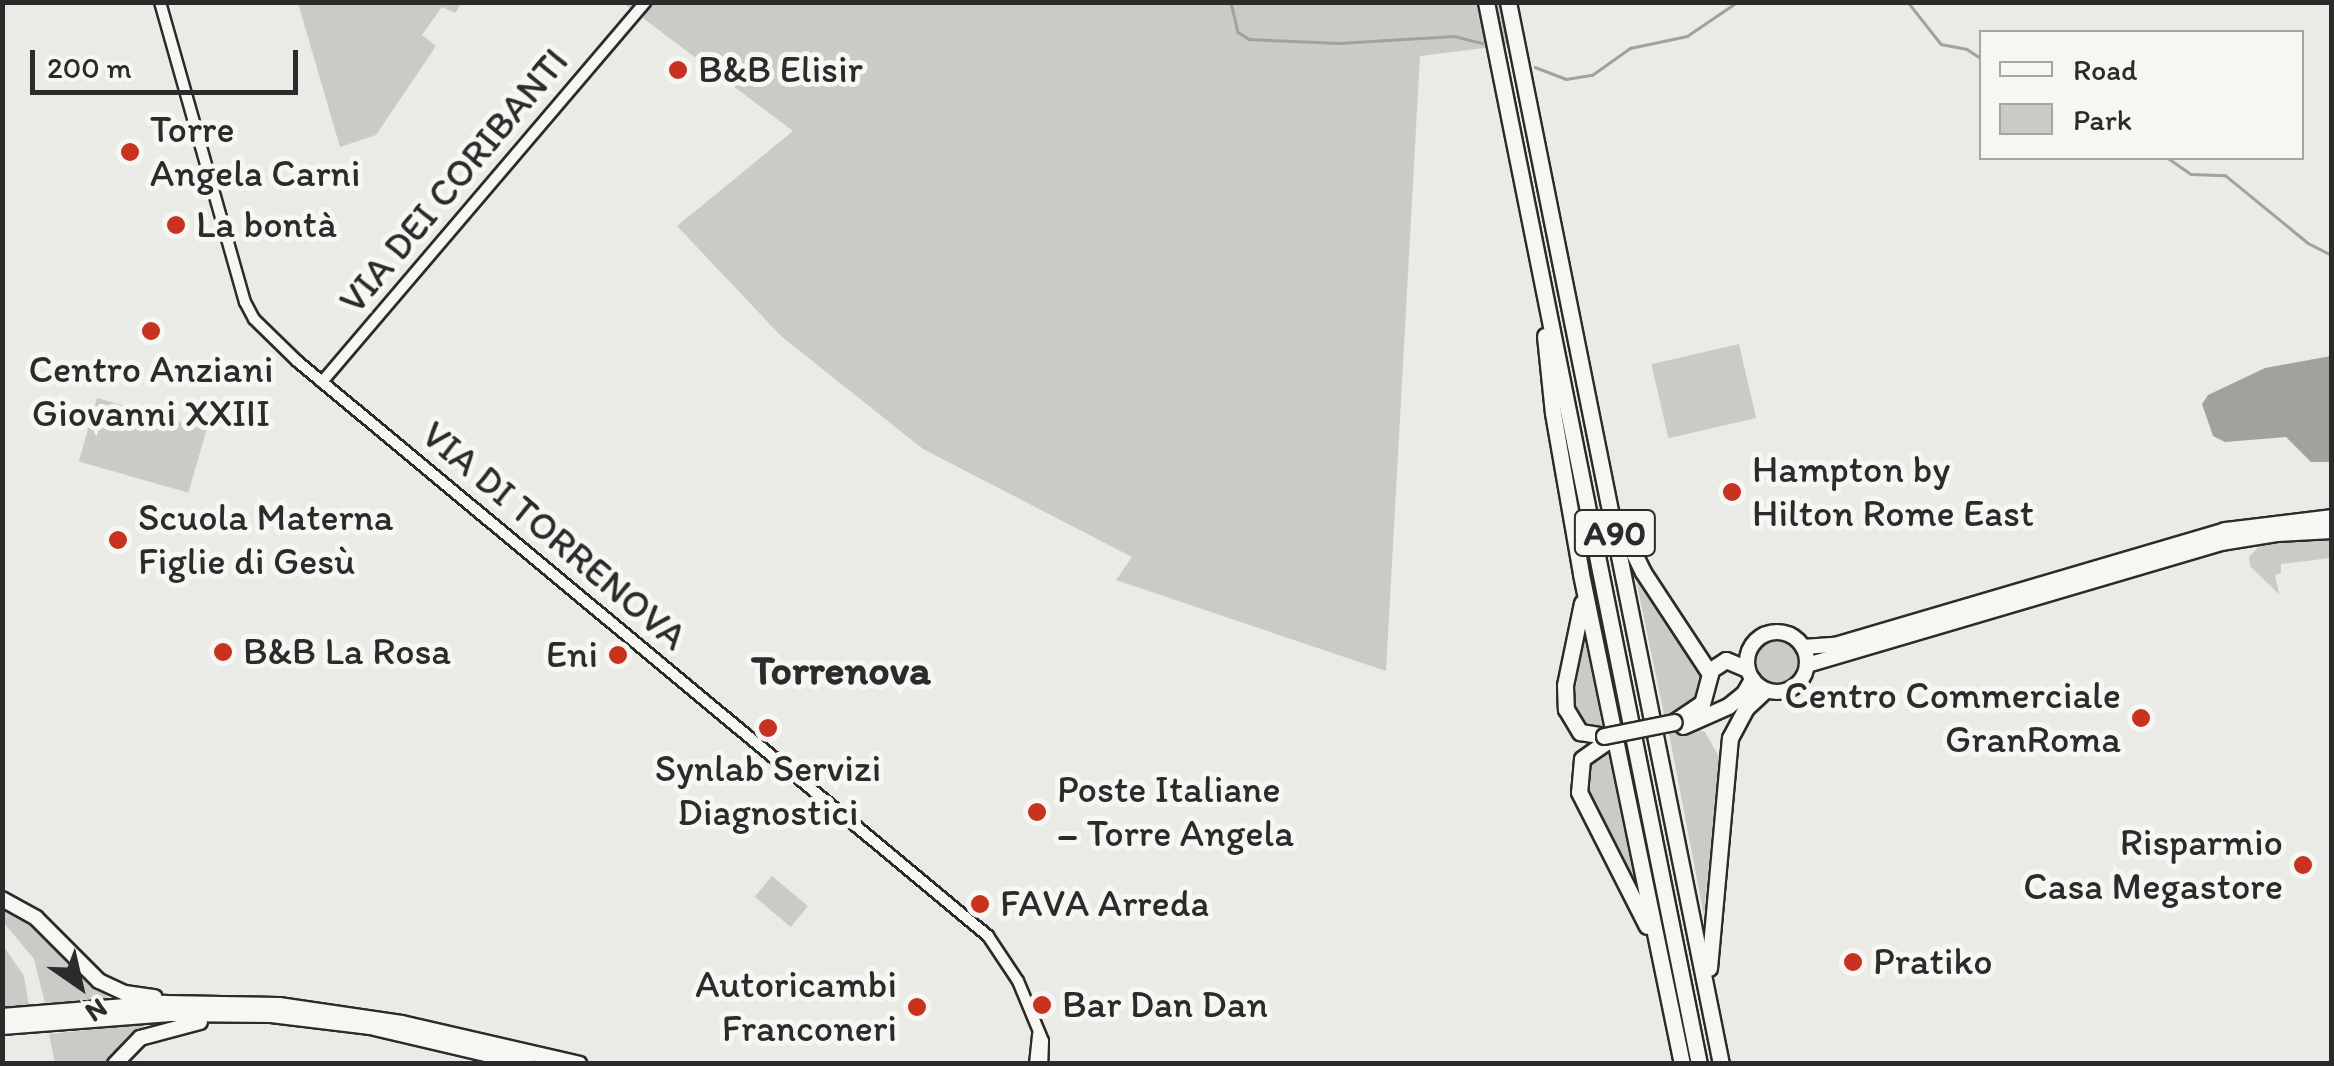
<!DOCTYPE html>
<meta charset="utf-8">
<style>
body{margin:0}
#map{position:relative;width:2334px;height:1066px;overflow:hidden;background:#eaeae6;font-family:Itim,sans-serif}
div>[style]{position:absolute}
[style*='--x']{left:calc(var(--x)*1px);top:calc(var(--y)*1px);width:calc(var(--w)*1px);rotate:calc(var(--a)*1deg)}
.green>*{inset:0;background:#cacac7;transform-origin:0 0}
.round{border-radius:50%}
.water>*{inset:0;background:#a1a19e}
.stream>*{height:2.5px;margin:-1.25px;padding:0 1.25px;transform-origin:1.25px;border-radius:1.25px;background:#a1a19e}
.roads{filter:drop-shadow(2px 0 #2b2b2b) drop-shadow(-2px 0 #2b2b2b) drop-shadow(0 2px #2b2b2b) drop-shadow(0 -2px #2b2b2b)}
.minor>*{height:10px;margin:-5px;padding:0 5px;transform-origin:5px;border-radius:5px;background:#f6f6f2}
.major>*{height:14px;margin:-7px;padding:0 7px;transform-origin:7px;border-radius:7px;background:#f6f6f2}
.major>.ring{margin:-7px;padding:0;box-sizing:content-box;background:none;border:14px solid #f6f6f2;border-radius:50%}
.highway>*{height:15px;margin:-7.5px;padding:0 7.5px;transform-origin:7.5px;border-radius:7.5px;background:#f6f6f2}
.bridges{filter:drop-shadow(2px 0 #2b2b2b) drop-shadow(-2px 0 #2b2b2b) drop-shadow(0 2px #2b2b2b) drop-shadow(0 -2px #2b2b2b)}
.highway-bridge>*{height:15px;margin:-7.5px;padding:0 7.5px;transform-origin:7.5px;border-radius:7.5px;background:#f6f6f2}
.dots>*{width:28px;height:28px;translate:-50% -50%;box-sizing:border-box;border:5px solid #f6f6f2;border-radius:50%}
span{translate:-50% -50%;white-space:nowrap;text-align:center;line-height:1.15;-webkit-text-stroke:10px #f6f6f2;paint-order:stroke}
.shield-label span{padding:2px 8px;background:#f6f6f2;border:2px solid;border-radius:8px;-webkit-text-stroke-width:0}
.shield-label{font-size:35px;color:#2b2b2b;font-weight:700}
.poi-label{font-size:38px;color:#2b2b2b}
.left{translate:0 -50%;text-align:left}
.right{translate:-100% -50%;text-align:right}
.street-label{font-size:38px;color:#2b2b2b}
.quarter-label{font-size:42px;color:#2b2b2b;font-weight:700}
.frame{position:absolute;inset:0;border:5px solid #2b2b2b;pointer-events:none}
.legend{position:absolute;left:1979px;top:30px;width:325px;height:130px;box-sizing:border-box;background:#f6f6f2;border:2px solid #a5a5a2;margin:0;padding:12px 18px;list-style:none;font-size:30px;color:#2b2b2b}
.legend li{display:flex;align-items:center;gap:20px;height:50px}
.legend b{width:50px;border:2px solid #a5a5a2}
.north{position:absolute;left:30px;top:936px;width:100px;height:100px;-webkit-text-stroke:8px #f6f6f2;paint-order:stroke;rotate:146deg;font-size:28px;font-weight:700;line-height:40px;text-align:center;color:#2b2b2b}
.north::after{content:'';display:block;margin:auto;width:35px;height:45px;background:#2b2b2b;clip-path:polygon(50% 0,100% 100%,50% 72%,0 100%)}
.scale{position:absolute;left:30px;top:50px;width:268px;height:45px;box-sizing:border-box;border:5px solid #2b2b2b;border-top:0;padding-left:12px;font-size:30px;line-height:35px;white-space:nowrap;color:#2b2b2b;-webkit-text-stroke:8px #f6f6f2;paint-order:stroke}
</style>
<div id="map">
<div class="green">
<i style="clip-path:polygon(298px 3px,298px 2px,462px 3px,455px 13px,442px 7px,422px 35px,436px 46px,376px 135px,340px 147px)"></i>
<i style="clip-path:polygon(623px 3px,1516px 3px,1525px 43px,1420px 56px,1386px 671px,1116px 580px,1132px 557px,923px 449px,781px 336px,677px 226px,793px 131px)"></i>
<i style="left:1739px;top:344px;width:76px;height:90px;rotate:77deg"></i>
<i style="left:97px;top:398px;width:114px;height:66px;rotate:16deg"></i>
<i style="clip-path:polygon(2331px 538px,2331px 558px,2281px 564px,2281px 573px,2275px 575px,2279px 594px,2250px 566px,2249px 557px,2260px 545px)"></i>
<i style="clip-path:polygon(1638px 573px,1704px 670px,1701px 697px,1665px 719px,1635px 575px)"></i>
<i style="clip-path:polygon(1585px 621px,1602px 727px,1584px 725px,1573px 709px)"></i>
<i class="round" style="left:1753px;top:639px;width:46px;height:46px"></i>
<i style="clip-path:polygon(1691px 727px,1705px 732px,1719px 757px,1704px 916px,1669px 733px)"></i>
<i style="clip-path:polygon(1608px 748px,1637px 885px,1592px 800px,1587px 781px,1591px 760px)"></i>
<i style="left:772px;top:876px;width:47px;height:27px;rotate:40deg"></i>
<i style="clip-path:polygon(2px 907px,27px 920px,110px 999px,45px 1003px,34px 959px,3px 922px)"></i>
<i style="clip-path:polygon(2px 944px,24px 976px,29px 1006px,3px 1009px)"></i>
<i style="clip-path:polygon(146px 1024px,110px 1063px,55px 1063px,49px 1034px)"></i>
</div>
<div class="water">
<i style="clip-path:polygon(2331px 356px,2331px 462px,2311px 462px,2286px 437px,2225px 442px,2213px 436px,2202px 404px,2208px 395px,2265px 368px)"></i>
</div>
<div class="stream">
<i style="--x:1231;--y:2;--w:31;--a:77"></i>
<i style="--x:1238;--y:32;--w:13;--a:32"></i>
<i style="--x:1249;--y:39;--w:90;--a:2.5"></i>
<i style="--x:1339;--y:43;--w:115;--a:-3.5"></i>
<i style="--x:1454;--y:36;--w:29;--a:14"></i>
<i style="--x:1908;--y:2;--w:53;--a:51.8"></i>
<i style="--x:1941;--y:44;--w:26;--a:11"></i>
<i style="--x:1967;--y:49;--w:18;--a:34"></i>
<i style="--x:1535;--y:67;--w:33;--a:21"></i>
<i style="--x:1566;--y:79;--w:26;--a:-9"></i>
<i style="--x:1592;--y:75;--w:47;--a:-35.4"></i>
<i style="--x:1630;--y:48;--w:58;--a:-11.9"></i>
<i style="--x:1687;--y:36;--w:60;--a:-34.2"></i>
<i style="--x:2168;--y:158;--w:28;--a:35"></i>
<i style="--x:2191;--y:174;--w:34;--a:2"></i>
<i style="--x:2225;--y:175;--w:107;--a:39.3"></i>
<i style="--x:2308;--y:243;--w:27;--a:27"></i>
</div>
<div class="roads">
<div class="minor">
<i style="--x:160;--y:2;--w:312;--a:74.2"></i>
<i style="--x:245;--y:302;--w:19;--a:62"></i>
<i style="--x:254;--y:319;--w:60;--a:44.3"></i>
<i style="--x:297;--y:361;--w:899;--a:39.76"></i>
<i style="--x:988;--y:936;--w:54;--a:56.3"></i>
<i style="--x:1018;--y:981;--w:65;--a:67.4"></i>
<i style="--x:1043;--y:1041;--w:23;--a:92"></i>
<i style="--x:322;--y:382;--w:499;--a:-49.6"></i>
<i style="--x:1035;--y:1064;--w:30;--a:-84"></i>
</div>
<div class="major">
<i class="ring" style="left:1747px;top:632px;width:46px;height:46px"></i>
<i style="--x:1803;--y:647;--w:32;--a:-4"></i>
<i style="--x:1835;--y:645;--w:407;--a:-16.4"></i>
<i style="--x:2225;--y:530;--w:108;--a:-6.9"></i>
<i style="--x:1807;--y:665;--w:432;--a:-16.4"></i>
<i style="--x:2221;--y:543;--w:58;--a:-9"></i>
<i style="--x:2278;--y:534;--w:54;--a:-3.2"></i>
<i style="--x:2;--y:899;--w:39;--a:29"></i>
<i style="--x:36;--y:918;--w:89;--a:45"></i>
<i style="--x:99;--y:981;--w:29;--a:25"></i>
<i style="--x:125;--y:993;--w:30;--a:8"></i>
<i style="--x:2;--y:1016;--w:164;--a:-4.6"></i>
<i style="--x:165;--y:1003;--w:114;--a:1"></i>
<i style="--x:279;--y:1005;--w:124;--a:8.3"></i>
<i style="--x:402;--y:1023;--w:182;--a:13"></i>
<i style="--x:2;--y:1027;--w:169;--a:-4.4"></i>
<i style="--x:171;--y:1014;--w:100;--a:0.6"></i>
<i style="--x:271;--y:1015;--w:100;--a:6.9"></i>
<i style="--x:370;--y:1027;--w:162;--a:13.2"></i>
<i style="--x:115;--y:1064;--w:36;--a:-46"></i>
<i style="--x:140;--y:1038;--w:62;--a:-14.9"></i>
</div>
<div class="highway">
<i style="--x:1486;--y:2;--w:1083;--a:78.66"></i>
<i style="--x:1508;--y:2;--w:1083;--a:78.66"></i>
<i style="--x:1545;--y:336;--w:77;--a:84.1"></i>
<i style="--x:1553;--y:413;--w:163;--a:80.1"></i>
<i style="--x:1581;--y:574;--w:500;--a:78.35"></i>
<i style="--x:1622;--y:529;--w:48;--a:64"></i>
<i style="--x:1643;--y:572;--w:122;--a:56.7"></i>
<i style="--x:1710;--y:674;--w:30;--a:105"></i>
<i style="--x:1702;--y:703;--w:34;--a:146"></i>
<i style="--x:1582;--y:603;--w:84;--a:101.7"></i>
<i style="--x:1565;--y:685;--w:24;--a:88"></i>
<i style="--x:1566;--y:709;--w:27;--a:59"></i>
<i style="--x:1580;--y:732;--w:24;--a:9"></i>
<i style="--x:1709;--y:671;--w:20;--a:-33"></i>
<i style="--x:1726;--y:660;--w:23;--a:23"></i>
<i style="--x:1683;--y:726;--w:49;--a:-24"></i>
<i style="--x:1728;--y:706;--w:21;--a:-39"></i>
<i style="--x:1744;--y:693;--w:16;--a:-60"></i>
<i style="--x:1606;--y:742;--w:29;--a:145"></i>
<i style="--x:1582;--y:759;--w:33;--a:95"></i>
<i style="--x:1579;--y:792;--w:150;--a:63.1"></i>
<i style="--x:1709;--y:968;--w:231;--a:-84.8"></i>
<i style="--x:1730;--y:738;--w:34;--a:-62"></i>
<i style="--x:1746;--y:708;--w:26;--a:-43"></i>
</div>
</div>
<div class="bridges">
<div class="highway-bridge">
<i style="--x:1604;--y:736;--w:71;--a:-11.3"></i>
</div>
</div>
<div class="dots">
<i style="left:678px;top:70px;background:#c8321e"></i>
<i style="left:130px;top:152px;background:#c8321e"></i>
<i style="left:176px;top:225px;background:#c8321e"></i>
<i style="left:151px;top:331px;background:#c8321e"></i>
<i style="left:1732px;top:492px;background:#c8321e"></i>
<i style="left:118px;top:540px;background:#c8321e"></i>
<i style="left:223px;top:652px;background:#c8321e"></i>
<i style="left:618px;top:655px;background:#c8321e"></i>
<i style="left:2141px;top:718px;background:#c8321e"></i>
<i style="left:768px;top:728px;background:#c8321e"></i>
<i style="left:1037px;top:812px;background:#c8321e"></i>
<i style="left:2303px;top:865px;background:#c8321e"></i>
<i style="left:980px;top:904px;background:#c8321e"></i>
<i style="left:1853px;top:962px;background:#c8321e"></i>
<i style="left:1042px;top:1005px;background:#c8321e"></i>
<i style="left:917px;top:1007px;background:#c8321e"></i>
</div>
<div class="shield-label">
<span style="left:1615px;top:533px">A90</span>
</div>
<div class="poi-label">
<span class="left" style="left:698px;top:70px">B&amp;B Elisir</span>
<span class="left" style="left:150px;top:152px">Torre<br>Angela Carni</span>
<span class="left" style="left:196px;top:225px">La bontà</span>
<span style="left:151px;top:392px">Centro Anziani<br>Giovanni XXIII</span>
<span class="left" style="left:1752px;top:492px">Hampton by<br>Hilton Rome East</span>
<span class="left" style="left:138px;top:540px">Scuola Materna<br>Figlie di Gesù</span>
<span class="left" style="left:243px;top:652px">B&amp;B La Rosa</span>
<span class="right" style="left:598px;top:655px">Eni</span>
<span class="right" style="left:2121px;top:718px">Centro Commerciale<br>GranRoma</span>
<span style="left:768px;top:791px">Synlab Servizi<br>Diagnostici</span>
<span class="left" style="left:1057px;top:812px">Poste Italiane<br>– Torre Angela</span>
<span class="right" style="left:2283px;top:865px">Risparmio<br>Casa Megastore</span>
<span class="left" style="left:1000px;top:904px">FAVA Arreda</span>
<span class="left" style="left:1873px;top:962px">Pratiko</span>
<span class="right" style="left:897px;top:1007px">Autoricambi<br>Franconeri</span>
<span class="left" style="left:1062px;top:1005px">Bar Dan Dan</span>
</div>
<div class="street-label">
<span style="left:454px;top:181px;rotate:-50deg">VIA DEI CORIBANTI</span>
<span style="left:554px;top:536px;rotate:40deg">VIA DI TORRENOVA</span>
</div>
<div class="quarter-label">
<span style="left:841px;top:670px">Torrenova</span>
</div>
<div class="frame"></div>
<ul class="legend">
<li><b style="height:12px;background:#f6f6f2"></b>Road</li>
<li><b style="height:28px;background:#cacac7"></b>Park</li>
</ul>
<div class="north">N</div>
<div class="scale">200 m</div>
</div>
